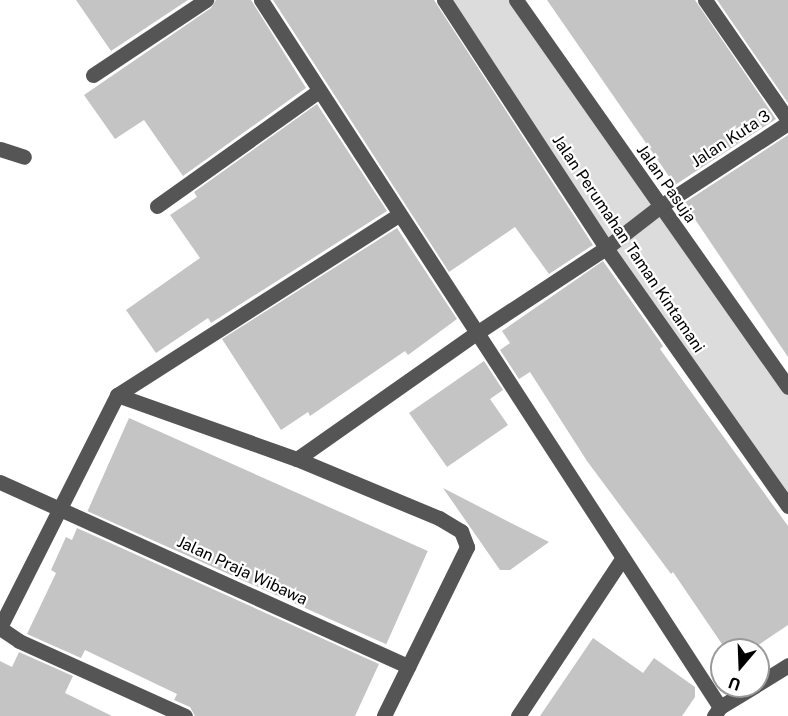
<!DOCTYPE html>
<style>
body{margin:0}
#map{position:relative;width:788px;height:716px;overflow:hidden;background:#fff;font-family:"Public Sans",sans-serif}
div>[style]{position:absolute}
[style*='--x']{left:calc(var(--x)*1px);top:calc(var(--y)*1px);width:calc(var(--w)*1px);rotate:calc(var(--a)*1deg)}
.green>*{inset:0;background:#dcdcdc}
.building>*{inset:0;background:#c4c4c4;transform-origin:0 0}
.minor>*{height:15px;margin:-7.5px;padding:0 7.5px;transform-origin:7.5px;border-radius:7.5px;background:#555}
span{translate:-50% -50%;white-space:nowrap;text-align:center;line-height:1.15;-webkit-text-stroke:4.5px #fff;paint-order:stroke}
.street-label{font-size:16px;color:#000}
.north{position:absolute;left:710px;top:638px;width:60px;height:60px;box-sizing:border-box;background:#fff;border:2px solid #999;border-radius:50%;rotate:199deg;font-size:16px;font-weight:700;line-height:24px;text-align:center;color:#000}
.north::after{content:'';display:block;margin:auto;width:21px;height:27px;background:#000;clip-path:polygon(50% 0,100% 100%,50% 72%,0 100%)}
</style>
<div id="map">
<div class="green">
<i style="clip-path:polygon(444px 0,516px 0,788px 387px,788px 506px)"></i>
</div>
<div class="building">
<i style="clip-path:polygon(76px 0,188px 0,111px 51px)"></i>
<i style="clip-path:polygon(216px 0,251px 0,306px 88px,183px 176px,144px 120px,115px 139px,84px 95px,211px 8px)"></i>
<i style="clip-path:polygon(273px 0,434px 0,593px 245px,549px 274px,515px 227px,449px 272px)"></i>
<i style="clip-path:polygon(547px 0,695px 0,776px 119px,675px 185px)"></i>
<i style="clip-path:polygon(717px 0,788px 0,788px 103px)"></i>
<i style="clip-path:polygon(317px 104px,387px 211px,211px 323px,208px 318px,156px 353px,126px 310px,200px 258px,170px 215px,197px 197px,194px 192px)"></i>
<i style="clip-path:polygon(788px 135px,788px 357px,684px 203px)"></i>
<i style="clip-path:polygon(397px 228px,457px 319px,408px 355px,405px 351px,310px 416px,308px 412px,281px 430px,222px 339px)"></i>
<i style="clip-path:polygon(603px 261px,663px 346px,660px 349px,788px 526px,788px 625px,751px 650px,726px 650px,673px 572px,671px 574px,587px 461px,530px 372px,519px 379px,500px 350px,510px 343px,502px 331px)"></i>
<i style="clip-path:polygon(484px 361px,503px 390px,490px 399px,508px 425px,447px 467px,409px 413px)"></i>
<i style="left:129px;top:418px;width:327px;height:102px;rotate:24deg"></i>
<i style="clip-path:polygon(443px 488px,515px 525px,549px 542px,510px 570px,500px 570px)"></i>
<i style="clip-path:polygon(77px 528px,379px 664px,355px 716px,195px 716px,190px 707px,174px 700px,177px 694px,85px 650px,81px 658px,27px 634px,56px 573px,51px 570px,66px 537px,72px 540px)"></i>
<i style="clip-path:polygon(593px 638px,643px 673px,654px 658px,695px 687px,695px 697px,682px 716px,540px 716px)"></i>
<i style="clip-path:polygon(19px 652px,73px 676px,65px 693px,112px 716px,0 716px,0 661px,12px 667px)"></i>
</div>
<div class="minor">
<i style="--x:261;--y:0;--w:843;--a:57.01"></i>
<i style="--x:444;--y:0;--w:296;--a:56.8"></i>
<i style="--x:606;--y:248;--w:316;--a:54.8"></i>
<i style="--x:516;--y:0;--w:473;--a:54.9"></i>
<i style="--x:705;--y:0;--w:146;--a:55.3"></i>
<i style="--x:93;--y:75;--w:136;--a:-33.6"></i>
<i style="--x:0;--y:149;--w:25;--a:18"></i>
<i style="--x:157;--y:206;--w:199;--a:-35.4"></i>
<i style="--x:117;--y:395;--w:191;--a:19.6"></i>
<i style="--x:297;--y:459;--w:154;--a:22.6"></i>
<i style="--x:439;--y:518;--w:26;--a:31"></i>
<i style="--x:461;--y:531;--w:17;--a:69"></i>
<i style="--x:467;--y:547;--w:188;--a:116.2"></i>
<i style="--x:297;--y:459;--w:221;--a:-35.1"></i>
<i style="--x:478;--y:332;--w:153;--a:-33.3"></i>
<i style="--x:606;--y:248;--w:67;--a:-37.7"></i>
<i style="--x:659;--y:207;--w:154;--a:-33.1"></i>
<i style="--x:0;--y:482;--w:448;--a:24.3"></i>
<i style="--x:0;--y:627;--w:260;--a:-63.2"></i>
<i style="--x:117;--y:395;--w:335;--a:-32.6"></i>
<i style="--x:0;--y:628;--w:23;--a:34"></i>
<i style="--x:19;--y:641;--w:182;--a:24.3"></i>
<i style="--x:758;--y:684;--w:36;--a:-32"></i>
<i style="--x:518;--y:716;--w:188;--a:-56.5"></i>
<i style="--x:714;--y:716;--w:11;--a:-56"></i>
<i style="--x:720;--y:707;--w:41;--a:-31"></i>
</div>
<div class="street-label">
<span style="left:731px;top:139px;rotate:-33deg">Jalan Kuta 3</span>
<span style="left:666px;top:184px;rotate:55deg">Jalan Pasuja</span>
<span style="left:628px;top:244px;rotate:56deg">Jalan Perumahan Taman Kintamani</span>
<span style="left:242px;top:571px;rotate:25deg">Jalan Praja Wibawa</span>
</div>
<div class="north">U</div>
</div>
